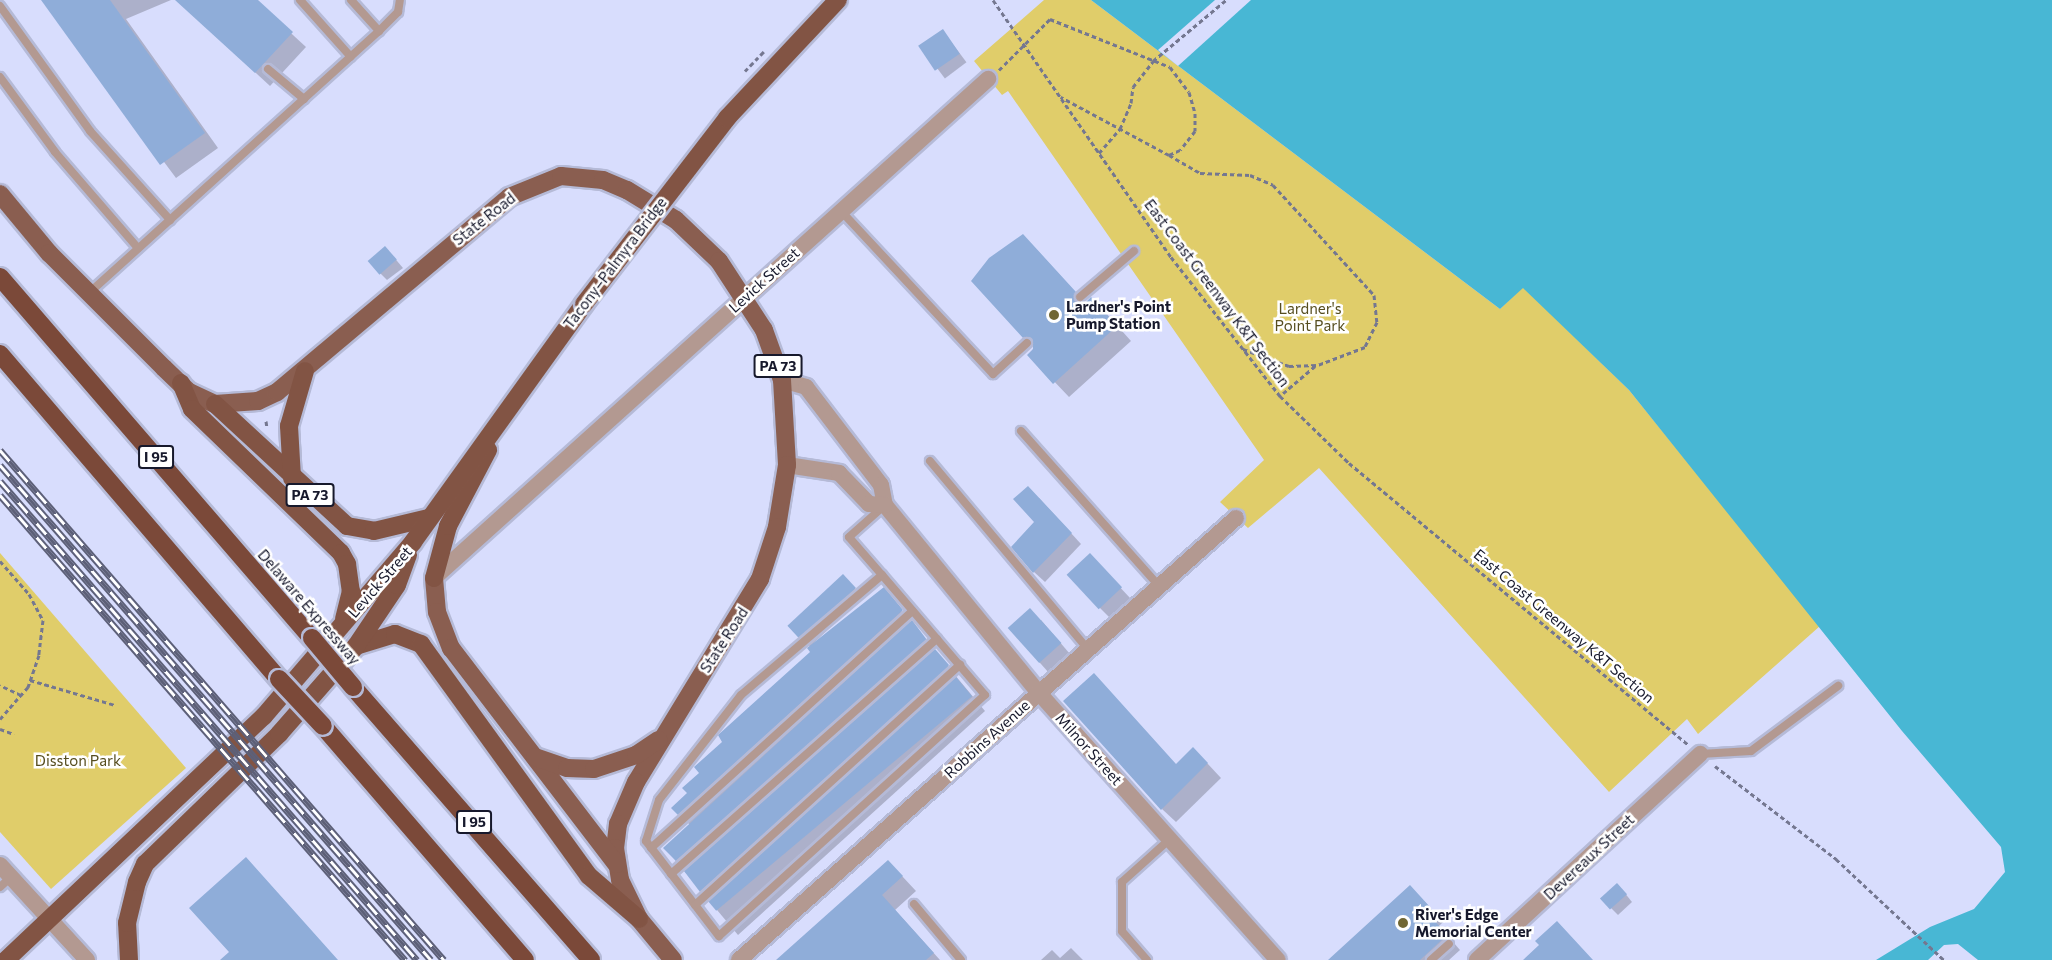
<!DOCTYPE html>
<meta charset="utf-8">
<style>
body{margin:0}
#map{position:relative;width:2052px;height:960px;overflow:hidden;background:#d8ddfd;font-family:Commissioner,sans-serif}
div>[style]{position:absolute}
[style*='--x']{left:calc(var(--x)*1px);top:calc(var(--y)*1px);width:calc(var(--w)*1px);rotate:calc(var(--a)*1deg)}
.green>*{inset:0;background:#e0cd6a}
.water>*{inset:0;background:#48b7d4}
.pier>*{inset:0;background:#d8ddfd}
.shadow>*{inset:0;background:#0003;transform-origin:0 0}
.building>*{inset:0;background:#8fadd9;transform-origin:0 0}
.path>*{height:3px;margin-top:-1.5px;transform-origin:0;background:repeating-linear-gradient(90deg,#747790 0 4.5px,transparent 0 7.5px)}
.roads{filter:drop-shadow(2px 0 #b5bad7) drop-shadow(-2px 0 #b5bad7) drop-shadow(0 2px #b5bad7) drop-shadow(0 -2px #b5bad7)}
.service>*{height:8px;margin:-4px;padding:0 4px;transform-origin:4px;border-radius:4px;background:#b39991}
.minor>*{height:16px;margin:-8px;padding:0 8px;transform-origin:8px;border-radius:8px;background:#b39991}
.primary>*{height:18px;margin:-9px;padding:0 9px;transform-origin:9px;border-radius:9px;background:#8a5e50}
.trunk>*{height:18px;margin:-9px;padding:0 9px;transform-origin:9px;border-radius:9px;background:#825444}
.motorway>*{height:18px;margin:-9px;padding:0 9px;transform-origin:9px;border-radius:9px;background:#7b4939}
.rail>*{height:7px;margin-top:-3.5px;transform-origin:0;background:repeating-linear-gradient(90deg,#fff 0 14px,#5d6078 0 28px);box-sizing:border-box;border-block:2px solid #5d6078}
.path-bridge>*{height:3px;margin-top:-1.5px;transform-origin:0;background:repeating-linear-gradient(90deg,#747790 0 4.5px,transparent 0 7.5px)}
.bridges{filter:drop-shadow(2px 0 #b5bad7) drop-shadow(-2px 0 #b5bad7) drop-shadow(0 2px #b5bad7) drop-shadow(0 -2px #b5bad7)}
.trunk-bridge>*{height:18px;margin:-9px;padding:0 9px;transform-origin:9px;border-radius:9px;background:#825444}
.motorway-bridge>*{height:18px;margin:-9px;padding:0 9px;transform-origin:9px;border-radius:9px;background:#7b4939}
.dots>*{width:16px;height:16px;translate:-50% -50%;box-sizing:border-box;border:3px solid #fff;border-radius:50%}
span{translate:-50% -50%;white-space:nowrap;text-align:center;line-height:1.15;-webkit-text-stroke:5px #fff;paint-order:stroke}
.shield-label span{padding:2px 4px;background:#fff;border:2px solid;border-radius:4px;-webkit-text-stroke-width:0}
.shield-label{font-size:14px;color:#17192c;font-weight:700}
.street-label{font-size:15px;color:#17192c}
.poi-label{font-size:15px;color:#17192c;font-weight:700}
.left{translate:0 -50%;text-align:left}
.park-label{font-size:15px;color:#564d1f}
</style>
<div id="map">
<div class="green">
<i style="clip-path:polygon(1044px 0,1091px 0,1500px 309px,1523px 287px,1629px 390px,1820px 626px,1698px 734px,1687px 719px,1609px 792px,1319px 468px,1248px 528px,1220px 502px,1264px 460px,1008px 91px,1002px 95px,974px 61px)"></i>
<i style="clip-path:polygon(0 553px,186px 768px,51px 889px,0 832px)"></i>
</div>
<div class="water">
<i style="clip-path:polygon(1091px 0,2052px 0,2052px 960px,1978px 960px,1958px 944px,1944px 945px,1928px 960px,1876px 960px,1930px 927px,1974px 909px,2005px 872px,2001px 847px,1902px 731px,1629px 390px,1523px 288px,1500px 309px)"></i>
</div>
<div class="pier">
<i style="clip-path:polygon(1215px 0,1251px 0,1178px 66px,1158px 50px)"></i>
</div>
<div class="shadow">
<i style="clip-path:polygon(43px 0,171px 0,126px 19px,218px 148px,176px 178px)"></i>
<i style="clip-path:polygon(176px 0,255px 0,306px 47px,270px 86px)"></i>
<i style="left:943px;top:31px;width:39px;height:27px;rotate:53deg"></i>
<i style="clip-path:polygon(1037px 250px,1086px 304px,1106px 313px,1131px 341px,1069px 397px,1029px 355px,1034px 348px,1024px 337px)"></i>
<i style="clip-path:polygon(392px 255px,403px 268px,387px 280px,380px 273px)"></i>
<i style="clip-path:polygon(1039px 498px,1081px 544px,1045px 582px,1034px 572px)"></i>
<i style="clip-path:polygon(1100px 566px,1131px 599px,1110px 618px,1100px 608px)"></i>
<i style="left:843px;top:576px;width:28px;height:73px;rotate:46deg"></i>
<i style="clip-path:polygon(883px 589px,985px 711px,738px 935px,665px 848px,690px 825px,673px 808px,689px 793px,724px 742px,813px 652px,809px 648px)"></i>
<i style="clip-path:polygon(1041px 620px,1070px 654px,1049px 673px,1009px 628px)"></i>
<i style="clip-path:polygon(1207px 763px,1221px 778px,1176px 822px,1162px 809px,1176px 765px)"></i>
<i style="clip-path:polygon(902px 876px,916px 891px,895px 910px,940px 960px,779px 960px)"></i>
<i style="clip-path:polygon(1624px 892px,1632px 902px,1618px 915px,1611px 908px)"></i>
<i style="clip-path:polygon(1424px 901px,1443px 922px,1439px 926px,1460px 950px,1449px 960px,1331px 960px)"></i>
<i style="clip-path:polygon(1071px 948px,1083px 960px,1041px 960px,1052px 950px,1060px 958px)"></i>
</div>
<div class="building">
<i style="clip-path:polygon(41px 0,110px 0,205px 133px,160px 165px)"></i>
<i style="clip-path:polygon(175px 0,258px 0,293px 32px,255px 73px)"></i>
<i style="left:943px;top:29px;width:30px;height:30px;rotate:56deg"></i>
<i style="clip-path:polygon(1023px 234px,1076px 292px,1076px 302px,1085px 303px,1091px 297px,1117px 326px,1053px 384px,1027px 355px,1033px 349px,1032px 339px,1023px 338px,971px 281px,989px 258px)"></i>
<i style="left:385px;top:246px;width:18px;height:23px;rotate:49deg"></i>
<i style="clip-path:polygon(1028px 486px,1072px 533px,1033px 573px,1011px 547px,1034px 522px,1013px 499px)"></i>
<i style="left:1090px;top:553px;width:47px;height:32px;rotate:47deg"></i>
<i style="left:843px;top:574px;width:19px;height:76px;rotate:47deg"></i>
<i style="clip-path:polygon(884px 587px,903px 610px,678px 815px,671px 808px,687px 793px,682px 788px,699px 773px,694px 767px,722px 742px,718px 735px,810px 652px,807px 648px)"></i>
<i style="left:1030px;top:608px;width:47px;height:30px;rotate:48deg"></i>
<i style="clip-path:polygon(912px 620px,927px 640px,676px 861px,663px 848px)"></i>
<i style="clip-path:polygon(935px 649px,949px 665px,947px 668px,700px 892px,684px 871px)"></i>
<i style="clip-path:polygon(1094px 673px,1176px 764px,1193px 747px,1208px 763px,1161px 810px,1063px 701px)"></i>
<i style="left:956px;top:677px;width:25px;height:334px;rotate:50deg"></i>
<i style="clip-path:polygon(246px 857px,338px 960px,220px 960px,229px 952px,189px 908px)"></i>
<i style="clip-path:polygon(888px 860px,903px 876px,882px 895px,934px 953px,926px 960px,776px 960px)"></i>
<i style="left:1617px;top:883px;width:15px;height:23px;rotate:48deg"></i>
<i style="clip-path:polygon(1410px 885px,1430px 907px,1426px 911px,1447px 935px,1420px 960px,1328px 960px)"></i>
<i style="clip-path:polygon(1557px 921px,1593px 960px,1523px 960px,1539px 945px,1535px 941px)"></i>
</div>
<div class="path">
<i style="--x:993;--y:0;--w:313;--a:55.3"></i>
<i style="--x:1171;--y:257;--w:177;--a:51.9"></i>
<i style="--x:1280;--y:396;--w:96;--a:44.2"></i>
<i style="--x:1349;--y:463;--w:442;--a:39.7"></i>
<i style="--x:999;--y:70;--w:72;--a:-45"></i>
<i style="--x:1050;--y:19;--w:129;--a:21.8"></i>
<i style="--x:1170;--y:67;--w:31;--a:53"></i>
<i style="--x:1189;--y:92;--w:22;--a:74"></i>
<i style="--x:1195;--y:113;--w:18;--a:90"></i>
<i style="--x:1195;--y:131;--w:24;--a:128"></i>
<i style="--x:1180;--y:150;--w:12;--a:156"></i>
<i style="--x:1169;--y:155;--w:123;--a:-151.8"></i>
<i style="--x:1099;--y:153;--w:32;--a:-49"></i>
<i style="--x:1120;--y:129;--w:28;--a:-67"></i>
<i style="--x:1131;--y:103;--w:16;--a:-83"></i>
<i style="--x:1133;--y:87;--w:33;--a:-52"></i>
<i style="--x:1153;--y:61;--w:95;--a:-39.9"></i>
<i style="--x:1169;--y:155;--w:36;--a:30"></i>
<i style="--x:1200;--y:173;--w:50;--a:2.3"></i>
<i style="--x:1250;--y:175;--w:25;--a:23"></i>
<i style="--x:1273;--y:185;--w:149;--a:47.4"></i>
<i style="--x:1374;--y:295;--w:27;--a:84"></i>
<i style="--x:1377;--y:322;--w:28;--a:116"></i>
<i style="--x:1365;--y:347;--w:53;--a:159.2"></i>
<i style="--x:1315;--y:366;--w:46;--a:139.4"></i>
<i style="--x:1243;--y:349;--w:49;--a:20.3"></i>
<i style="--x:1289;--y:366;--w:28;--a:-2"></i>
<i style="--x:266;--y:421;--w:7;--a:82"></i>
<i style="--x:0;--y:561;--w:44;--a:48.7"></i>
<i style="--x:29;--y:594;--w:30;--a:62"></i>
<i style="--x:43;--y:620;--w:35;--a:97"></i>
<i style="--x:39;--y:655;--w:34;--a:109"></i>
<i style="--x:28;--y:687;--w:11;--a:131"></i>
<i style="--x:21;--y:695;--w:23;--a:-155"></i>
<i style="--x:30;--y:680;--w:89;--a:16.4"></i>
<i style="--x:0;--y:719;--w:32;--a:-49"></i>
<i style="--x:0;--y:729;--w:15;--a:20"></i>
<i style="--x:1715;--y:766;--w:153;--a:37.5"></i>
<i style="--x:1836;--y:859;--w:148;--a:43.1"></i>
</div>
<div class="roads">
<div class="service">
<i style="--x:300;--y:0;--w:76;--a:48.2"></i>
<i style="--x:351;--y:0;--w:42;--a:47.9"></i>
<i style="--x:0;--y:6;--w:154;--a:54.2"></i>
<i style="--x:90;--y:131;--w:120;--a:48"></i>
<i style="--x:268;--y:69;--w:47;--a:39.8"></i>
<i style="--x:0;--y:77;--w:93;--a:53.7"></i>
<i style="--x:55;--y:152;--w:127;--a:49.2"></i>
<i style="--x:841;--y:211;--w:223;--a:47"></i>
<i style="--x:993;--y:374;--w:46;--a:-42.4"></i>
<i style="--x:89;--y:293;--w:391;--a:-42.1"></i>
<i style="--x:379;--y:31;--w:27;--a:-45"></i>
<i style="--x:398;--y:12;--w:12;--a:-81"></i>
<i style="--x:1080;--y:297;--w:71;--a:-40.4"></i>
<i style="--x:1021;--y:431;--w:208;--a:48.3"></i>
<i style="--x:930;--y:461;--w:246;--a:50"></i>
<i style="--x:882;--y:575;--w:185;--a:139.6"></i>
<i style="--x:741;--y:695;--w:133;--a:128"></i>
<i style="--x:659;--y:800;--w:43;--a:107.6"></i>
<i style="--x:646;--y:841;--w:120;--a:52.5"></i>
<i style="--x:719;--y:936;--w:359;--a:-42.2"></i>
<i style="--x:985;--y:695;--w:158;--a:-130.6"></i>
<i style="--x:882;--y:575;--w:50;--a:-131"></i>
<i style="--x:849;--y:537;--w:48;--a:-41.6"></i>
<i style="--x:1700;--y:754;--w:51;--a:-3.4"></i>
<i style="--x:1751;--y:751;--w:109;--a:-36.8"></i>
<i style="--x:651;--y:848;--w:353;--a:-42.2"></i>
<i style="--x:671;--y:874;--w:355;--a:-41.5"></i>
<i style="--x:0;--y:887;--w:15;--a:-42"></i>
<i style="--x:914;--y:904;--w:73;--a:50"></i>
<i style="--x:695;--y:905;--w:358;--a:-42.2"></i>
<i style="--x:1147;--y:960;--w:38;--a:-131"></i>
<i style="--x:1122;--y:931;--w:49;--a:-90"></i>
<i style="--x:1122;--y:882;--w:64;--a:-41.9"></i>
<i style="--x:1431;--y:960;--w:24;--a:-42"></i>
</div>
<div class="minor">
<i style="--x:782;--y:380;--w:25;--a:16"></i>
<i style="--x:806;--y:387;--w:123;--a:52.6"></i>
<i style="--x:881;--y:485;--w:20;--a:79"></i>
<i style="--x:885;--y:505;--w:243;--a:50.7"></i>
<i style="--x:1039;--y:693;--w:358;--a:48.2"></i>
<i style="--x:787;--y:465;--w:53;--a:8.7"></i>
<i style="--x:839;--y:473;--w:43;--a:45.9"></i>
<i style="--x:869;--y:504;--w:16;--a:4"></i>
<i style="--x:434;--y:578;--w:746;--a:-42.01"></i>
<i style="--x:0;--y:865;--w:129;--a:47.5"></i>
<i style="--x:739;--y:960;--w:665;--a:-41.65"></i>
<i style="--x:1477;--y:960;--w:304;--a:-42.7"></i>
</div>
<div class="primary">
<i style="--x:0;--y:194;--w:77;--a:50.3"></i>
<i style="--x:49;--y:253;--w:163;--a:45"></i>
<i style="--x:164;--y:368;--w:35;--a:44"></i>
<i style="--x:189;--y:392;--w:29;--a:25"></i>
<i style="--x:215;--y:404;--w:43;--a:-4"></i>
<i style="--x:258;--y:401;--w:21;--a:-25"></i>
<i style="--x:277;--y:392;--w:303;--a:-40"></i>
<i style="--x:509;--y:197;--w:56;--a:-22"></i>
<i style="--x:561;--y:176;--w:42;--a:5.4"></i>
<i style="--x:603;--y:180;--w:26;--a:23"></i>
<i style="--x:627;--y:190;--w:57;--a:31.5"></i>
<i style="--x:676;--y:220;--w:59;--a:43.6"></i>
<i style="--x:719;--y:261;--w:82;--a:56.9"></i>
<i style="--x:764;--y:330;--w:53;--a:70.2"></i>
<i style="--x:782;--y:380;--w:85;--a:86.6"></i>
<i style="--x:787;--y:465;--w:63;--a:99.2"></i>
<i style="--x:777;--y:527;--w:55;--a:108.1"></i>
<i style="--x:760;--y:579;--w:238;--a:121.4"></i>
<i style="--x:636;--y:782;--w:46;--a:113.2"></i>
<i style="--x:618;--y:824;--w:24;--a:97"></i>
<i style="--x:615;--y:848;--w:32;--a:81"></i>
<i style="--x:620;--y:880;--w:43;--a:64"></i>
<i style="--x:639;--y:919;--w:53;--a:50.3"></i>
<i style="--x:434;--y:578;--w:34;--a:85"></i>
<i style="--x:437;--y:612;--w:39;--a:69"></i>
<i style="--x:451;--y:648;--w:272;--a:52.6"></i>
<i style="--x:535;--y:757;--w:34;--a:19"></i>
<i style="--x:567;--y:768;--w:27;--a:2"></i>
<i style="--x:594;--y:769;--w:44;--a:-18.4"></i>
<i style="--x:636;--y:755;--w:27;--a:-34"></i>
</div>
<div class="trunk">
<i style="--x:181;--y:383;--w:28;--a:67"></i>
<i style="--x:192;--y:409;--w:207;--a:44"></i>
<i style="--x:341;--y:553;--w:13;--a:61"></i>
<i style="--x:347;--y:564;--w:27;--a:82"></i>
<i style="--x:351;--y:591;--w:29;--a:104"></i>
<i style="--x:215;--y:404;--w:180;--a:42.7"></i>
<i style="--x:347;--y:526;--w:27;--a:10"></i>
<i style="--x:374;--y:531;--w:56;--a:-13.5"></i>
<i style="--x:292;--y:478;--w:52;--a:-93.3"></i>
<i style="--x:289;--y:426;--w:57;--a:-73.8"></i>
<i style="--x:434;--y:578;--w:54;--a:-74.9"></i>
<i style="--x:448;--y:526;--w:86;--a:-62.2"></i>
<i style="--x:356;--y:646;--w:41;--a:-17.1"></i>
<i style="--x:395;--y:634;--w:28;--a:21"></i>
<i style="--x:421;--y:644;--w:286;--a:54.1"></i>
<i style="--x:589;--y:876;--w:66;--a:40.7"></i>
<i style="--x:6;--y:960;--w:355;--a:-43.4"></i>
<i style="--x:264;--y:716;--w:229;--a:-49.4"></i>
<i style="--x:413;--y:542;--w:293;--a:-54.3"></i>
<i style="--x:129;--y:960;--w:37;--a:-93"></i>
<i style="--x:127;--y:923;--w:42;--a:-76.3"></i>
<i style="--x:137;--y:882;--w:20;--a:-66"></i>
<i style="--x:145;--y:864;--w:187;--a:-44.1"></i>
<i style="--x:279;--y:734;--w:117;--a:-48.8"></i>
<i style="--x:356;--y:646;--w:73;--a:-56.1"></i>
<i style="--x:397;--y:585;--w:32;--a:-70"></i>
</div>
<div class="motorway">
<i style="--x:0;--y:277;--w:477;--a:49.2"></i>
<i style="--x:0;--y:354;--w:428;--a:49.4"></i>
<i style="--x:353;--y:687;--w:362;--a:48.9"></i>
<i style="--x:323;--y:726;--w:309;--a:49.2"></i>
</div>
</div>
<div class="rail">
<i style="--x:0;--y:450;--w:676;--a:48.96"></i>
<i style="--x:0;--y:465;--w:656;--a:48.95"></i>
<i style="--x:0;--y:481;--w:635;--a:48.96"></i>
<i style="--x:0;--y:495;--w:617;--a:48.95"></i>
</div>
<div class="path-bridge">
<i style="--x:745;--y:71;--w:29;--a:-46"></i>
</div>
<div class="bridges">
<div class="trunk-bridge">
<i style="--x:584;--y:304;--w:235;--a:-52.4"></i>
<i style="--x:727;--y:118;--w:162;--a:-46.8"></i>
</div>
<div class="motorway-bridge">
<i style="--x:312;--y:638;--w:64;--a:50.1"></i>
<i style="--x:279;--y:679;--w:64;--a:46.9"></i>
</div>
</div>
<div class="dots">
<i style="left:1054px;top:315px;background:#706633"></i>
<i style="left:1403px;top:923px;background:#706633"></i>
</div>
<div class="shield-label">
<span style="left:778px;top:366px">PA 73</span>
<span style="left:156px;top:457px">I 95</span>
<span style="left:310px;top:495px">PA 73</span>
<span style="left:474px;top:822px">I 95</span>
</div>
<div class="street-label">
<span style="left:484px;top:219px;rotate:-38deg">State Road</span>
<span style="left:615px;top:263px;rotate:-53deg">Tacony–Palmyra Bridge</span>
<span style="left:764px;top:280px;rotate:-42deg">Levick Street</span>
<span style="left:1217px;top:293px;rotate:53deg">East Coast Greenway K&amp;T Section</span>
<span style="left:380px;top:582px;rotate:-49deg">Levick Street</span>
<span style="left:309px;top:607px;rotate:49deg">Delaware Expressway</span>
<span style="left:1564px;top:626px;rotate:40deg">East Coast Greenway K&amp;T Section</span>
<span style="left:724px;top:640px;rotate:-57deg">State Road</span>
<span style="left:987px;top:739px;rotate:-42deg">Robbins Avenue</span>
<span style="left:1089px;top:749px;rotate:48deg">Milnor Street</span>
<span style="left:1589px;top:857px;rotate:-43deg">Devereaux Street</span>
</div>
<div class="poi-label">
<span class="left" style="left:1066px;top:315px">Lardner's Point<br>Pump Station</span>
<span class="left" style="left:1415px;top:923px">River's Edge<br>Memorial Center</span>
</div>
<div class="park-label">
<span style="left:1310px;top:317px">Lardner's<br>Point Park</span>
<span style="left:78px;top:761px">Disston Park</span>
</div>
</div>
